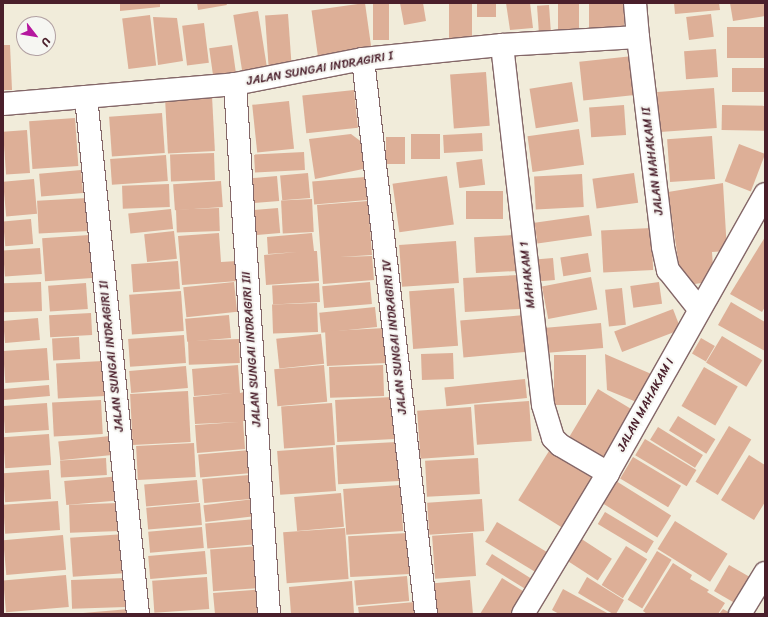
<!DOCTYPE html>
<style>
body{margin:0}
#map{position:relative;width:768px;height:617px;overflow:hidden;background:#f1ecda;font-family:Sriracha,sans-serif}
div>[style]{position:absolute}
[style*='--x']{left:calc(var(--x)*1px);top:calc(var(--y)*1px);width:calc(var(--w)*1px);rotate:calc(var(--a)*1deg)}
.building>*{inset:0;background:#ddaf97;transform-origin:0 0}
.roads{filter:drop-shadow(1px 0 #846768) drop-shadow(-1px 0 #846768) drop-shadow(0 1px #846768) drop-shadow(0 -1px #846768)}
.minor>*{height:22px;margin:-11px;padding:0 11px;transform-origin:11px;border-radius:11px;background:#fff}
span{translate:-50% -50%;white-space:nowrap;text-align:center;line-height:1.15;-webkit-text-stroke:4px #f6f6f2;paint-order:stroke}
.street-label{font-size:12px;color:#4a1f2b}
.frame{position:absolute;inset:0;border:4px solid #4a1f2b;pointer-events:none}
.north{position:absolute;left:16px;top:16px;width:40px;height:40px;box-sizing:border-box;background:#f6f6f2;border:1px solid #b1a0a2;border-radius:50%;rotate:121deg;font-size:11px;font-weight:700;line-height:16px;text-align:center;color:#4a1f2b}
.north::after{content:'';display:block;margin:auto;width:14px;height:18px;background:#b5179e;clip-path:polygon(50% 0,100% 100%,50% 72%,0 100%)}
</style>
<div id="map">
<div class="building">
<i style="clip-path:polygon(120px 3px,160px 3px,160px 7px,120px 11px)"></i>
<i style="clip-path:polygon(197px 3px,226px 3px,227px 5px,198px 10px)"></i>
<i style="left:365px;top:3px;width:50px;height:54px;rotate:82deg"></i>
<i style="clip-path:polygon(400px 3px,423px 3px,426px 21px,404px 25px)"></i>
<i style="left:449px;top:3px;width:23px;height:45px"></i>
<i style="left:477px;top:3px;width:19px;height:14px"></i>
<i style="clip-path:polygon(506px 3px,530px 3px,533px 28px,510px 30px)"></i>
<i style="left:558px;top:3px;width:21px;height:34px"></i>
<i style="left:589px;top:3px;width:35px;height:35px"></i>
<i style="clip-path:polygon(674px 3px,719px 3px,720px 10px,675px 14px)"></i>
<i style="clip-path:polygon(730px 3px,765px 3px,765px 16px,733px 21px)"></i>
<i style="left:373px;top:4px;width:16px;height:36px"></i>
<i style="left:549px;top:5px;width:31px;height:12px;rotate:86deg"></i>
<i style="left:258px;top:11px;width:57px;height:25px;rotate:81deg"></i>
<i style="left:288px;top:14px;width:51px;height:23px;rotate:86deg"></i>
<i style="left:711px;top:14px;width:23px;height:25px;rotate:83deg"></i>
<i style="left:150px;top:15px;width:51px;height:28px;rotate:83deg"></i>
<i style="clip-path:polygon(153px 17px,177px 18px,183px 61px,158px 65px)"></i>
<i style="left:204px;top:23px;width:40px;height:22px;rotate:83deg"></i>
<i style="left:765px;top:27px;width:31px;height:38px;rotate:90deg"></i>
<i style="clip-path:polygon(3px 45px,10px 45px,12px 90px,3px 90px)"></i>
<i style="left:232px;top:45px;width:27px;height:23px;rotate:82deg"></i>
<i style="left:716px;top:49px;width:28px;height:32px;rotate:86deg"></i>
<i style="left:633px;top:56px;width:39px;height:54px;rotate:84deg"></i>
<i style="left:765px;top:68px;width:24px;height:33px;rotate:90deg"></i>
<i style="left:486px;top:72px;width:54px;height:36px;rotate:86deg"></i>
<i style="left:572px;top:82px;width:40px;height:43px;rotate:81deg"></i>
<i style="left:714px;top:88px;width:40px;height:57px;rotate:86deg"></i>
<i style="left:354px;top:90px;width:38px;height:52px;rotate:84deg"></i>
<i style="left:212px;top:96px;width:55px;height:47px;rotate:87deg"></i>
<i style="left:289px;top:101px;width:48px;height:37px;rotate:84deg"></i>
<i style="left:624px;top:105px;width:30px;height:35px;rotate:86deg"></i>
<i style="left:722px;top:105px;width:43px;height:25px;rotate:1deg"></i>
<i style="left:162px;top:113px;width:40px;height:53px;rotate:86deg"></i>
<i style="left:75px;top:118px;width:48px;height:46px;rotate:86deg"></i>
<i style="left:579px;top:129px;width:36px;height:52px;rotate:82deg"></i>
<i style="left:27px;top:130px;width:43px;height:24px;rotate:86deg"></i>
<i style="left:482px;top:133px;width:18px;height:39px;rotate:87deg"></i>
<i style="clip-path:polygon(351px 134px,367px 146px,363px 169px,315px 179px,309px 139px)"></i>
<i style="left:440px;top:134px;width:25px;height:29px;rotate:90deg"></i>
<i style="left:712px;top:136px;width:43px;height:45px;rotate:86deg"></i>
<i style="left:405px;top:137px;width:27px;height:19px;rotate:90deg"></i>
<i style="left:739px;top:144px;width:28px;height:40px;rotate:21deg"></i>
<i style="left:304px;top:152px;width:18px;height:50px;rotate:87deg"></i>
<i style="left:214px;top:153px;width:27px;height:44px;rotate:88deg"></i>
<i style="left:166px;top:155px;width:26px;height:56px;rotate:86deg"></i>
<i style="left:482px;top:159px;width:26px;height:26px;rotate:83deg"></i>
<i style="left:81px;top:170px;width:23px;height:42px;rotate:85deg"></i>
<i style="left:308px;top:173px;width:25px;height:28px;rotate:85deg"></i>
<i style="left:634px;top:173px;width:30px;height:42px;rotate:82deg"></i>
<i style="left:582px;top:174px;width:33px;height:48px;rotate:87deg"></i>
<i style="left:277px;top:176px;width:25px;height:28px;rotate:85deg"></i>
<i style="left:447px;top:176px;width:49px;height:55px;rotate:82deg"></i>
<i style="left:365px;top:177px;width:23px;height:53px;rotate:85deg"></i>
<i style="left:34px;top:179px;width:35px;height:31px;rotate:85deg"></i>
<i style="left:221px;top:181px;width:26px;height:48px;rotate:86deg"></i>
<i style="clip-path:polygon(723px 183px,727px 251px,712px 252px,714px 281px,682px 286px,668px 192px)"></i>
<i style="left:169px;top:184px;width:23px;height:47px;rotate:88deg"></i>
<i style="left:466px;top:191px;width:37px;height:28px"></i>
<i style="left:88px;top:198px;width:33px;height:51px;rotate:87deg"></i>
<i style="left:312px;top:199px;width:33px;height:31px;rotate:87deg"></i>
<i style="clip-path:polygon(368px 201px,372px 255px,340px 257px,372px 256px,374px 280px,323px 284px,317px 205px)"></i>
<i style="left:219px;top:208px;width:23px;height:43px;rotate:88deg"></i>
<i style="left:278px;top:208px;width:25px;height:28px;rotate:85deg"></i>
<i style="left:171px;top:209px;width:20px;height:43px;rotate:84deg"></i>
<i style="left:589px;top:215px;width:21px;height:55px;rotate:82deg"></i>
<i style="left:31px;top:219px;width:25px;height:28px;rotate:85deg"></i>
<i style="left:651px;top:228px;width:42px;height:50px;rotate:87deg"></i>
<i style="left:174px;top:231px;width:28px;height:30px;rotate:84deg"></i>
<i style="clip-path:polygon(219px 233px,221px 262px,237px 261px,239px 281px,182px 285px,178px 236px)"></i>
<i style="clip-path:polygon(312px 233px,314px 251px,317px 251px,319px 281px,266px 285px,264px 255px,297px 252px,268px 254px,267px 237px)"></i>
<i style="left:89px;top:235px;width:43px;height:47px;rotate:86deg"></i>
<i style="left:515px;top:235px;width:36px;height:41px;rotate:87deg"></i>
<i style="clip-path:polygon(765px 237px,765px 307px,762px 312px,730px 294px)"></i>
<i style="left:456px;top:241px;width:42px;height:57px;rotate:86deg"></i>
<i style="left:40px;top:248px;width:26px;height:37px;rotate:86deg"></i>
<i style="left:588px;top:253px;width:19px;height:28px;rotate:81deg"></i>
<i style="left:553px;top:258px;width:22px;height:18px;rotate:85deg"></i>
<i style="left:178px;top:261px;width:28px;height:47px;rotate:86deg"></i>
<i style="left:519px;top:275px;width:34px;height:56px;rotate:87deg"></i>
<i style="left:591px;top:277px;width:33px;height:50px;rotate:79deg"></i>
<i style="left:41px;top:282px;width:29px;height:38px;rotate:88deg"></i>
<i style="left:234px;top:282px;width:30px;height:51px;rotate:84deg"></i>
<i style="left:370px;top:282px;width:22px;height:48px;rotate:85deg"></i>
<i style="left:659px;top:282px;width:22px;height:29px;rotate:82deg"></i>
<i style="left:86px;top:283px;width:26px;height:38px;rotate:86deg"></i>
<i style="left:319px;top:283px;width:19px;height:47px;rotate:87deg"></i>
<i style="left:454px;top:288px;width:58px;height:45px;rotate:86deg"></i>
<i style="left:622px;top:288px;width:37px;height:17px;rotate:84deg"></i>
<i style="left:181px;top:291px;width:40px;height:52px;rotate:86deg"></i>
<i style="clip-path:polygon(731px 302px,765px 322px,765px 351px,718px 325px)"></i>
<i style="left:317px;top:303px;width:29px;height:45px;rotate:88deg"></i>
<i style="left:375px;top:307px;width:20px;height:56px;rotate:84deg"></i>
<i style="left:673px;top:309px;width:22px;height:63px;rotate:69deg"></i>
<i style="left:91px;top:313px;width:22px;height:42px;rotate:87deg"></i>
<i style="left:229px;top:315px;width:23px;height:44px;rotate:85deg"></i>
<i style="left:524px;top:315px;width:37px;height:64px;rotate:85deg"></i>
<i style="left:38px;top:318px;width:22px;height:35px;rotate:85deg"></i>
<i style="left:601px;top:323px;width:25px;height:58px;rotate:85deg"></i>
<i style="left:385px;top:328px;width:35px;height:60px;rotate:87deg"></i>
<i style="left:321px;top:334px;width:30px;height:45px;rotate:84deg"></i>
<i style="left:184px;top:335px;width:28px;height:56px;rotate:86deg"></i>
<i style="left:722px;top:336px;width:47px;height:31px;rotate:31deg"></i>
<i style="left:79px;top:337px;width:22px;height:27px;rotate:87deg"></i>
<i style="left:701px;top:338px;width:16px;height:18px;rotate:30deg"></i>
<i style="left:239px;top:339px;width:24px;height:51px;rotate:88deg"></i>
<i style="left:47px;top:348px;width:32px;height:44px;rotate:86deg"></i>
<i style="left:453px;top:353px;width:26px;height:32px;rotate:88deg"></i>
<i style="clip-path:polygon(605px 354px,656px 376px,644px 405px,607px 390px)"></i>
<i style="left:554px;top:355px;width:32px;height:50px"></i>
<i style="left:103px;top:361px;width:35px;height:47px;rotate:87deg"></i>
<i style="clip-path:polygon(238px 365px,240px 393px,244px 392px,246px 421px,243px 421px,245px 449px,197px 453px,195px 425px,239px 422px,195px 424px,193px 397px,233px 393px,194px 396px,192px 369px)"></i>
<i style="left:324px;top:365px;width:37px;height:50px;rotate:85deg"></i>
<i style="left:383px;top:365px;width:31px;height:54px;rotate:88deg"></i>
<i style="left:186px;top:366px;width:22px;height:57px;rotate:85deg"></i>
<i style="left:704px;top:367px;width:39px;height:45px;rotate:30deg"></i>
<i style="left:525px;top:379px;width:19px;height:81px;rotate:84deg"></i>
<i style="left:49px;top:385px;width:11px;height:46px;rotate:85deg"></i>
<i style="left:598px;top:389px;width:47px;height:62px;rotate:31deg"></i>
<i style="left:188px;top:391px;width:51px;height:58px;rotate:87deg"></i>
<i style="left:392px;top:397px;width:42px;height:57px;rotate:87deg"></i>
<i style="left:101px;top:400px;width:34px;height:49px;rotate:87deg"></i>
<i style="left:529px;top:401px;width:40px;height:55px;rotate:86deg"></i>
<i style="left:47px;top:403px;width:27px;height:44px;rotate:86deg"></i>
<i style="left:332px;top:403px;width:42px;height:51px;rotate:86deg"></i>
<i style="left:471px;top:407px;width:48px;height:54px;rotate:86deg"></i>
<i style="left:678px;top:416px;width:44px;height:17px;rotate:32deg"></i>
<i style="left:729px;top:426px;width:26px;height:65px;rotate:31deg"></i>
<i style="left:658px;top:427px;width:53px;height:15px;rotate:32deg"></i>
<i style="left:49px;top:434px;width:31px;height:46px;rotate:86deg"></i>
<i style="left:110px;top:436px;width:19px;height:52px;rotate:84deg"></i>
<i style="left:645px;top:439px;width:60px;height:19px;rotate:31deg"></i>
<i style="left:397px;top:442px;width:39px;height:61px;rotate:87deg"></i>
<i style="left:194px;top:443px;width:34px;height:58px;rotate:87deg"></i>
<i style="left:333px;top:447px;width:44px;height:56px;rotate:86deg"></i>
<i style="left:250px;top:450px;width:23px;height:52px;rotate:85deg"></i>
<i style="left:549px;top:451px;width:60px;height:58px;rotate:32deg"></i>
<i style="clip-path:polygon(749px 455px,765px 465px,765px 502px,754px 520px,721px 500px)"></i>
<i style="left:633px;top:457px;width:56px;height:25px;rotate:31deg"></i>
<i style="left:106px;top:458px;width:17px;height:46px;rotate:87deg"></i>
<i style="left:478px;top:458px;width:36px;height:53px;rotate:87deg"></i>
<i style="left:49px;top:470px;width:29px;height:46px;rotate:86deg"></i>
<i style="left:249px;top:475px;width:24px;height:47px;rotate:85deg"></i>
<i style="left:121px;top:476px;width:24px;height:57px;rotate:85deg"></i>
<i style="left:197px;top:480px;width:22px;height:53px;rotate:85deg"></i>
<i style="left:616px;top:481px;width:65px;height:26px;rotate:32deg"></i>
<i style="left:400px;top:485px;width:46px;height:57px;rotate:86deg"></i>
<i style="left:341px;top:493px;width:34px;height:47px;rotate:85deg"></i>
<i style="left:254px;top:499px;width:17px;height:51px;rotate:83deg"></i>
<i style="left:482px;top:499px;width:32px;height:55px;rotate:86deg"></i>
<i style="left:58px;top:501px;width:29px;height:55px;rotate:86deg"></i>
<i style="left:119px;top:503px;width:28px;height:50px;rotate:88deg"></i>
<i style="left:200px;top:503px;width:22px;height:54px;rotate:85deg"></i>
<i style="left:605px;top:512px;width:57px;height:14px;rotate:31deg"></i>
<i style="left:257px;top:519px;width:25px;height:52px;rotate:85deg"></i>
<i style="left:675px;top:521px;width:62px;height:33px;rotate:32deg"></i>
<i style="left:497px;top:522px;width:63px;height:23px;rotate:31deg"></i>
<i style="left:202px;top:527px;width:21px;height:54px;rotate:85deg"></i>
<i style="left:345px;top:528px;width:51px;height:62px;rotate:86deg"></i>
<i style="left:408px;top:533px;width:41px;height:60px;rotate:87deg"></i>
<i style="left:473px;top:533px;width:43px;height:41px;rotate:86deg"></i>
<i style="left:125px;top:534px;width:39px;height:55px;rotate:86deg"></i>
<i style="left:63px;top:535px;width:35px;height:60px;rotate:85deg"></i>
<i style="left:580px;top:538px;width:38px;height:26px;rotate:33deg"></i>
<i style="left:259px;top:546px;width:42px;height:49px;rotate:86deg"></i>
<i style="left:626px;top:546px;width:25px;height:46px;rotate:32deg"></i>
<i style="left:205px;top:551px;width:23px;height:57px;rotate:85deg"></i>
<i style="left:657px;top:551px;width:17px;height:57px;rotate:31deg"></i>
<i style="left:492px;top:554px;width:55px;height:12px;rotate:32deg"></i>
<i style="clip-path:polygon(673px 563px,692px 575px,690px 579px,709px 590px,707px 592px,725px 603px,718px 614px,647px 614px,643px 611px)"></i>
<i style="left:729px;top:565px;width:28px;height:30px;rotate:30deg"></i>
<i style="left:66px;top:575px;width:32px;height:63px;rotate:85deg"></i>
<i style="left:407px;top:576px;width:25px;height:53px;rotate:85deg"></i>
<i style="left:207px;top:577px;width:32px;height:55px;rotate:86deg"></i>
<i style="clip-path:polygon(587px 577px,624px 600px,616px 614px,613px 614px,578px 593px)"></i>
<i style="left:125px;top:578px;width:29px;height:54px;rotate:88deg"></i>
<i style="clip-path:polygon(502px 578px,531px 596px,520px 614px,480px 614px)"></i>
<i style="left:470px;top:580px;width:34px;height:39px;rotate:85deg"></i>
<i style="clip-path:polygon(352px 581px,354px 614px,291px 614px,289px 587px)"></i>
<i style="clip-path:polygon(265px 589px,267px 614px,215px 614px,213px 593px)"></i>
<i style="clip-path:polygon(563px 589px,609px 614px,559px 614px,552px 610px)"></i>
<i style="clip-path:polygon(415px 602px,416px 614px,359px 614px,358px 607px)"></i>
<i style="clip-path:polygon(129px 609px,130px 614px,83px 614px,83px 613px)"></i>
<i style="clip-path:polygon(723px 609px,732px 614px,719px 614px)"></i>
</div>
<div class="roads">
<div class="minor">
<i style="--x:635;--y:3;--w:34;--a:85"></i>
<i style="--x:638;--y:37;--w:211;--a:83.2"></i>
<i style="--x:663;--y:247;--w:24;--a:78"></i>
<i style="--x:668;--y:270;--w:50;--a:51.5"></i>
<i style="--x:502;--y:45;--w:362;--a:83.5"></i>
<i style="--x:543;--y:405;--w:34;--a:73"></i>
<i style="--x:553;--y:438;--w:10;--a:45"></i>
<i style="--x:560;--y:445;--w:56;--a:30.3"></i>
<i style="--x:363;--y:59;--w:559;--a:83.52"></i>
<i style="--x:235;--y:84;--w:531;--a:86.33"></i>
<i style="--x:86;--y:97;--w:520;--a:84.26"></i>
<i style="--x:3;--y:104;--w:233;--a:-4.9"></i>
<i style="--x:235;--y:84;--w:130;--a:-11.1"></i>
<i style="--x:363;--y:59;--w:140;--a:-5.8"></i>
<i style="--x:502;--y:45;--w:136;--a:-3.4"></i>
<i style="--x:523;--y:614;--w:165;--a:-58.9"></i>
<i style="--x:608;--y:473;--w:320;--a:-60.6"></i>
<i style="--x:740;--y:614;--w:48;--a:-58.6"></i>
</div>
</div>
<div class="street-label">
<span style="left:320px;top:69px;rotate:-10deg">JALAN SUNGAI INDRAGIRI I</span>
<span style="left:653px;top:161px;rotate:-97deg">JALAN MAHAKAM II</span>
<span style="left:528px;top:275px;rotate:-96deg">MAHAKAM 1</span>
<span style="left:395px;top:337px;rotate:-96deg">JALAN SUNGAI INDRAGIRI IV</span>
<span style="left:252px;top:349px;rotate:-94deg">JALAN SUNGAI INDRAGIRI III</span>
<span style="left:112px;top:356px;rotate:-96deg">JALAN SUNGAI INDRAGIRI II</span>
<span style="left:646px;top:405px;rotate:-61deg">JALAN MAHAKAM I</span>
</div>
<div class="frame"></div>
<div class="north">U</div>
</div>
